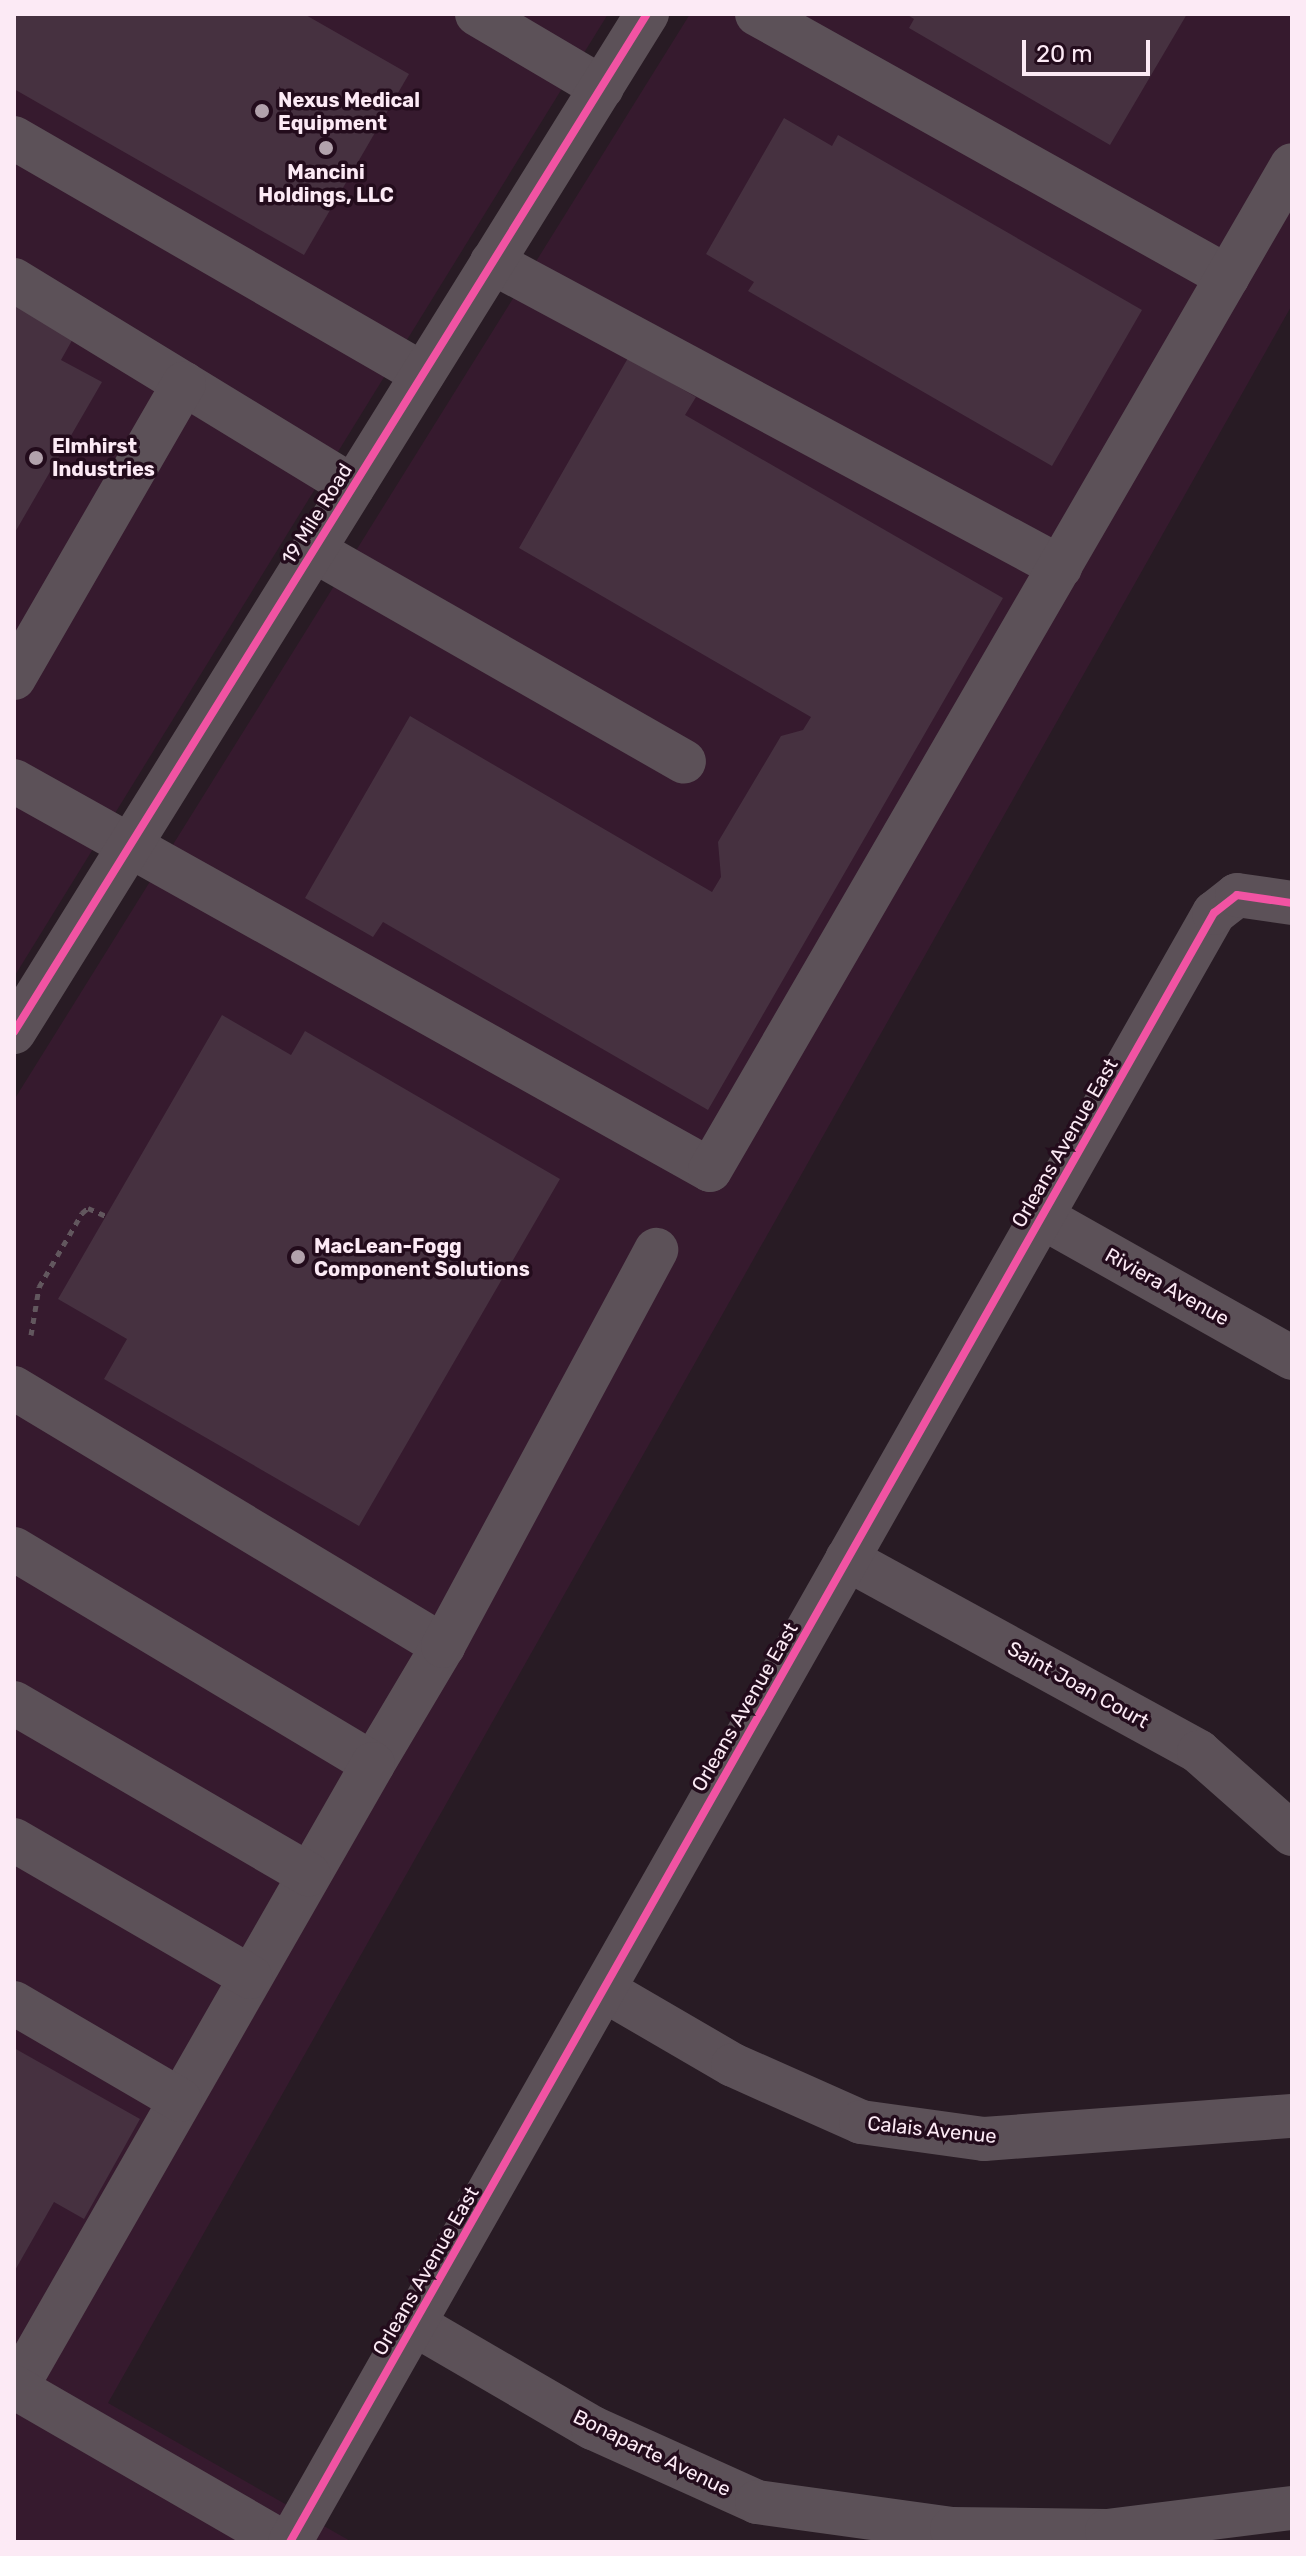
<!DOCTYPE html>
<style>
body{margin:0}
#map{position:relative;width:1306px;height:2556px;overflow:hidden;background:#281b24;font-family:Rubik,sans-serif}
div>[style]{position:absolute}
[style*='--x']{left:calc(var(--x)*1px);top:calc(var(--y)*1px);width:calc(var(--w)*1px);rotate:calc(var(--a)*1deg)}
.built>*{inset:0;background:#361a2e}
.building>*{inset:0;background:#463140}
.path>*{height:5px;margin-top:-2.5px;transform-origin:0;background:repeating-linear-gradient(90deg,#62575e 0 6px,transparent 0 12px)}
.minor>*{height:44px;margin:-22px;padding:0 22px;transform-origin:22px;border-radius:22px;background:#5c5158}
.cycleway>*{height:8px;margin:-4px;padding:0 4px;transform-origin:4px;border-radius:4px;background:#f153a3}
.dots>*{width:22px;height:22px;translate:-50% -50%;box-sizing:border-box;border:4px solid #230c1c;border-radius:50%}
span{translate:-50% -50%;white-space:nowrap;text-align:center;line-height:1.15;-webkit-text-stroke:7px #230c1c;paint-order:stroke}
.poi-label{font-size:20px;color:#fceaf5;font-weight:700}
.left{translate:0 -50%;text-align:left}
.street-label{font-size:20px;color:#fceaf5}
.frame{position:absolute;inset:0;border:16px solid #fceaf5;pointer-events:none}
.scale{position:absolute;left:1022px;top:40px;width:128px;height:36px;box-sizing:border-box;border:4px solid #fceaf5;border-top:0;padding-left:10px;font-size:24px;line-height:28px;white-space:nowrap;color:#fceaf5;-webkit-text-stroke:6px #230c1c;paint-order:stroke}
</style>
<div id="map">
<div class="built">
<i style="clip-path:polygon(14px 14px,608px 14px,14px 977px)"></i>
<i style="clip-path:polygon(690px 14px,1292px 14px,1292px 305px,108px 2403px,352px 2542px,14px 2542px,14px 1100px)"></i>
</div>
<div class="building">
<i style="clip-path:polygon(14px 14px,304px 14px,409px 74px,304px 255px,14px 89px)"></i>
<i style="clip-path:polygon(906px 14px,1187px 14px,1110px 145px,909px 28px,914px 19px)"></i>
<i style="clip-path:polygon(784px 118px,832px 146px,838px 135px,1142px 310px,1052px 466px,748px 291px,754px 282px,706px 254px)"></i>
<i style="clip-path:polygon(14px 299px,75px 335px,61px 360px,102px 382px,14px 534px)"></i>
<i style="clip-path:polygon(628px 358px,696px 397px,685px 415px,1003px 598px,708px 1110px,383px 922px,373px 937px,305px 898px,410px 716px,712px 892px,721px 877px,718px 842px,781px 736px,803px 730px,811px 717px,519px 548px)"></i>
<i style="clip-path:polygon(222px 1015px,291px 1055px,305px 1031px,560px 1179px,359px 1526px,104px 1379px,127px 1339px,58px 1299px)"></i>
<i style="clip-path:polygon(14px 2048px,140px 2119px,84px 2219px,54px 2202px,14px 2272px)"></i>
</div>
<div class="path">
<i style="--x:31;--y:1335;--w:49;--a:-80.5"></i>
<i style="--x:39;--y:1287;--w:86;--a:-59.8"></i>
<i style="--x:82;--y:1213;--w:8;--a:-40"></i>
<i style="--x:88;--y:1208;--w:20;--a:24"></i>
</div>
<div class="minor">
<i style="--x:477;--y:14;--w:145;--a:30.6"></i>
<i style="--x:757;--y:14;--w:539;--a:29.18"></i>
<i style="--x:14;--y:138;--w:472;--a:30"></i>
<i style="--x:492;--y:262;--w:645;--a:28.23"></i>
<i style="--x:14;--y:280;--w:397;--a:31.4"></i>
<i style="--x:313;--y:550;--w:427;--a:29.7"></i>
<i style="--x:14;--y:678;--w:340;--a:-60"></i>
<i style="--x:14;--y:781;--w:797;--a:29.2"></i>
<i style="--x:710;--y:1170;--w:1161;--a:-59.92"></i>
<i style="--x:14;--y:1032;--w:1199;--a:-58.13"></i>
<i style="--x:1042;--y:1217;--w:287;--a:29.4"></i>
<i style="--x:14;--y:1388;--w:501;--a:31.02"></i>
<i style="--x:443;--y:1646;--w:137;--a:120.7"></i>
<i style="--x:14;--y:1549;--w:418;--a:30.9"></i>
<i style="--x:373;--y:1764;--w:719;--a:119.77"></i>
<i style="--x:847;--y:1559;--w:401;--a:28.7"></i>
<i style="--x:1199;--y:1752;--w:124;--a:41.4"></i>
<i style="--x:443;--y:1646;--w:450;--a:-61.7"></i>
<i style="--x:14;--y:1703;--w:341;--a:30.2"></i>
<i style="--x:14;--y:1840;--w:273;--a:30.1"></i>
<i style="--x:604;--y:1990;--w:149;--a:30.2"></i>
<i style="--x:733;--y:2065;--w:140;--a:24"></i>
<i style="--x:861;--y:2122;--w:124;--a:7.9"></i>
<i style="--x:984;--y:2139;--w:309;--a:-4.3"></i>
<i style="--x:14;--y:2003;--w:192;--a:30.3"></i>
<i style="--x:414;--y:2324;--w:207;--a:30.2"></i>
<i style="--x:593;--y:2428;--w:180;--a:24.3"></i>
<i style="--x:757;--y:2502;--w:197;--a:7.9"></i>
<i style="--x:952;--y:2529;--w:155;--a:0.7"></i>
<i style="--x:1107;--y:2531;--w:186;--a:-7.1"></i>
<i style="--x:14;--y:2387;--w:310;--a:30"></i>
<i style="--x:290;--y:2542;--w:1873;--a:-60.44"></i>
<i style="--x:1214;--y:913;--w:29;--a:-38"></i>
<i style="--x:1237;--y:895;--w:56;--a:8.3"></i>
</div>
<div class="cycleway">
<i style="--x:14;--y:1032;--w:1199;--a:-58.13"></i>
<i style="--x:290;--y:2542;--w:1873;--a:-60.44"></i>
<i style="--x:1214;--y:913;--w:29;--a:-38"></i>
<i style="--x:1237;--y:895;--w:56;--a:8.3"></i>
</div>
<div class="dots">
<i style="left:262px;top:111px;background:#b2a2ac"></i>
<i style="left:326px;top:148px;background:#b2a2ac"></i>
<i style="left:36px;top:458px;background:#b2a2ac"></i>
<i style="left:298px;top:1257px;background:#b2a2ac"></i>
</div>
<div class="poi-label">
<span class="left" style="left:278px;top:112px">Nexus Medical<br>Equipment</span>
<span style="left:326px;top:184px">Mancini<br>Holdings, LLC</span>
<span class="left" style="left:52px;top:458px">Elmhirst<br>Industries</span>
<span class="left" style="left:314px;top:1258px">MacLean-Fogg<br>Component Solutions</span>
</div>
<div class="street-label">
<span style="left:317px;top:514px;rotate:-58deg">19 Mile Road</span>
<span style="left:1065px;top:1143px;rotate:-60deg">Orleans Avenue East</span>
<span style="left:1167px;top:1287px;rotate:29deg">Riviera Avenue</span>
<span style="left:1078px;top:1685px;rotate:29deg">Saint Joan Court</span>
<span style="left:745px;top:1707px;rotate:-60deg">Orleans Avenue East</span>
<span style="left:932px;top:2130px;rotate:6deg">Calais Avenue</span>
<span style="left:426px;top:2271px;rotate:-60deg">Orleans Avenue East</span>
<span style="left:652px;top:2453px;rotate:26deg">Bonaparte Avenue</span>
</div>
<div class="frame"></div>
<div class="scale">20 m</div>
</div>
